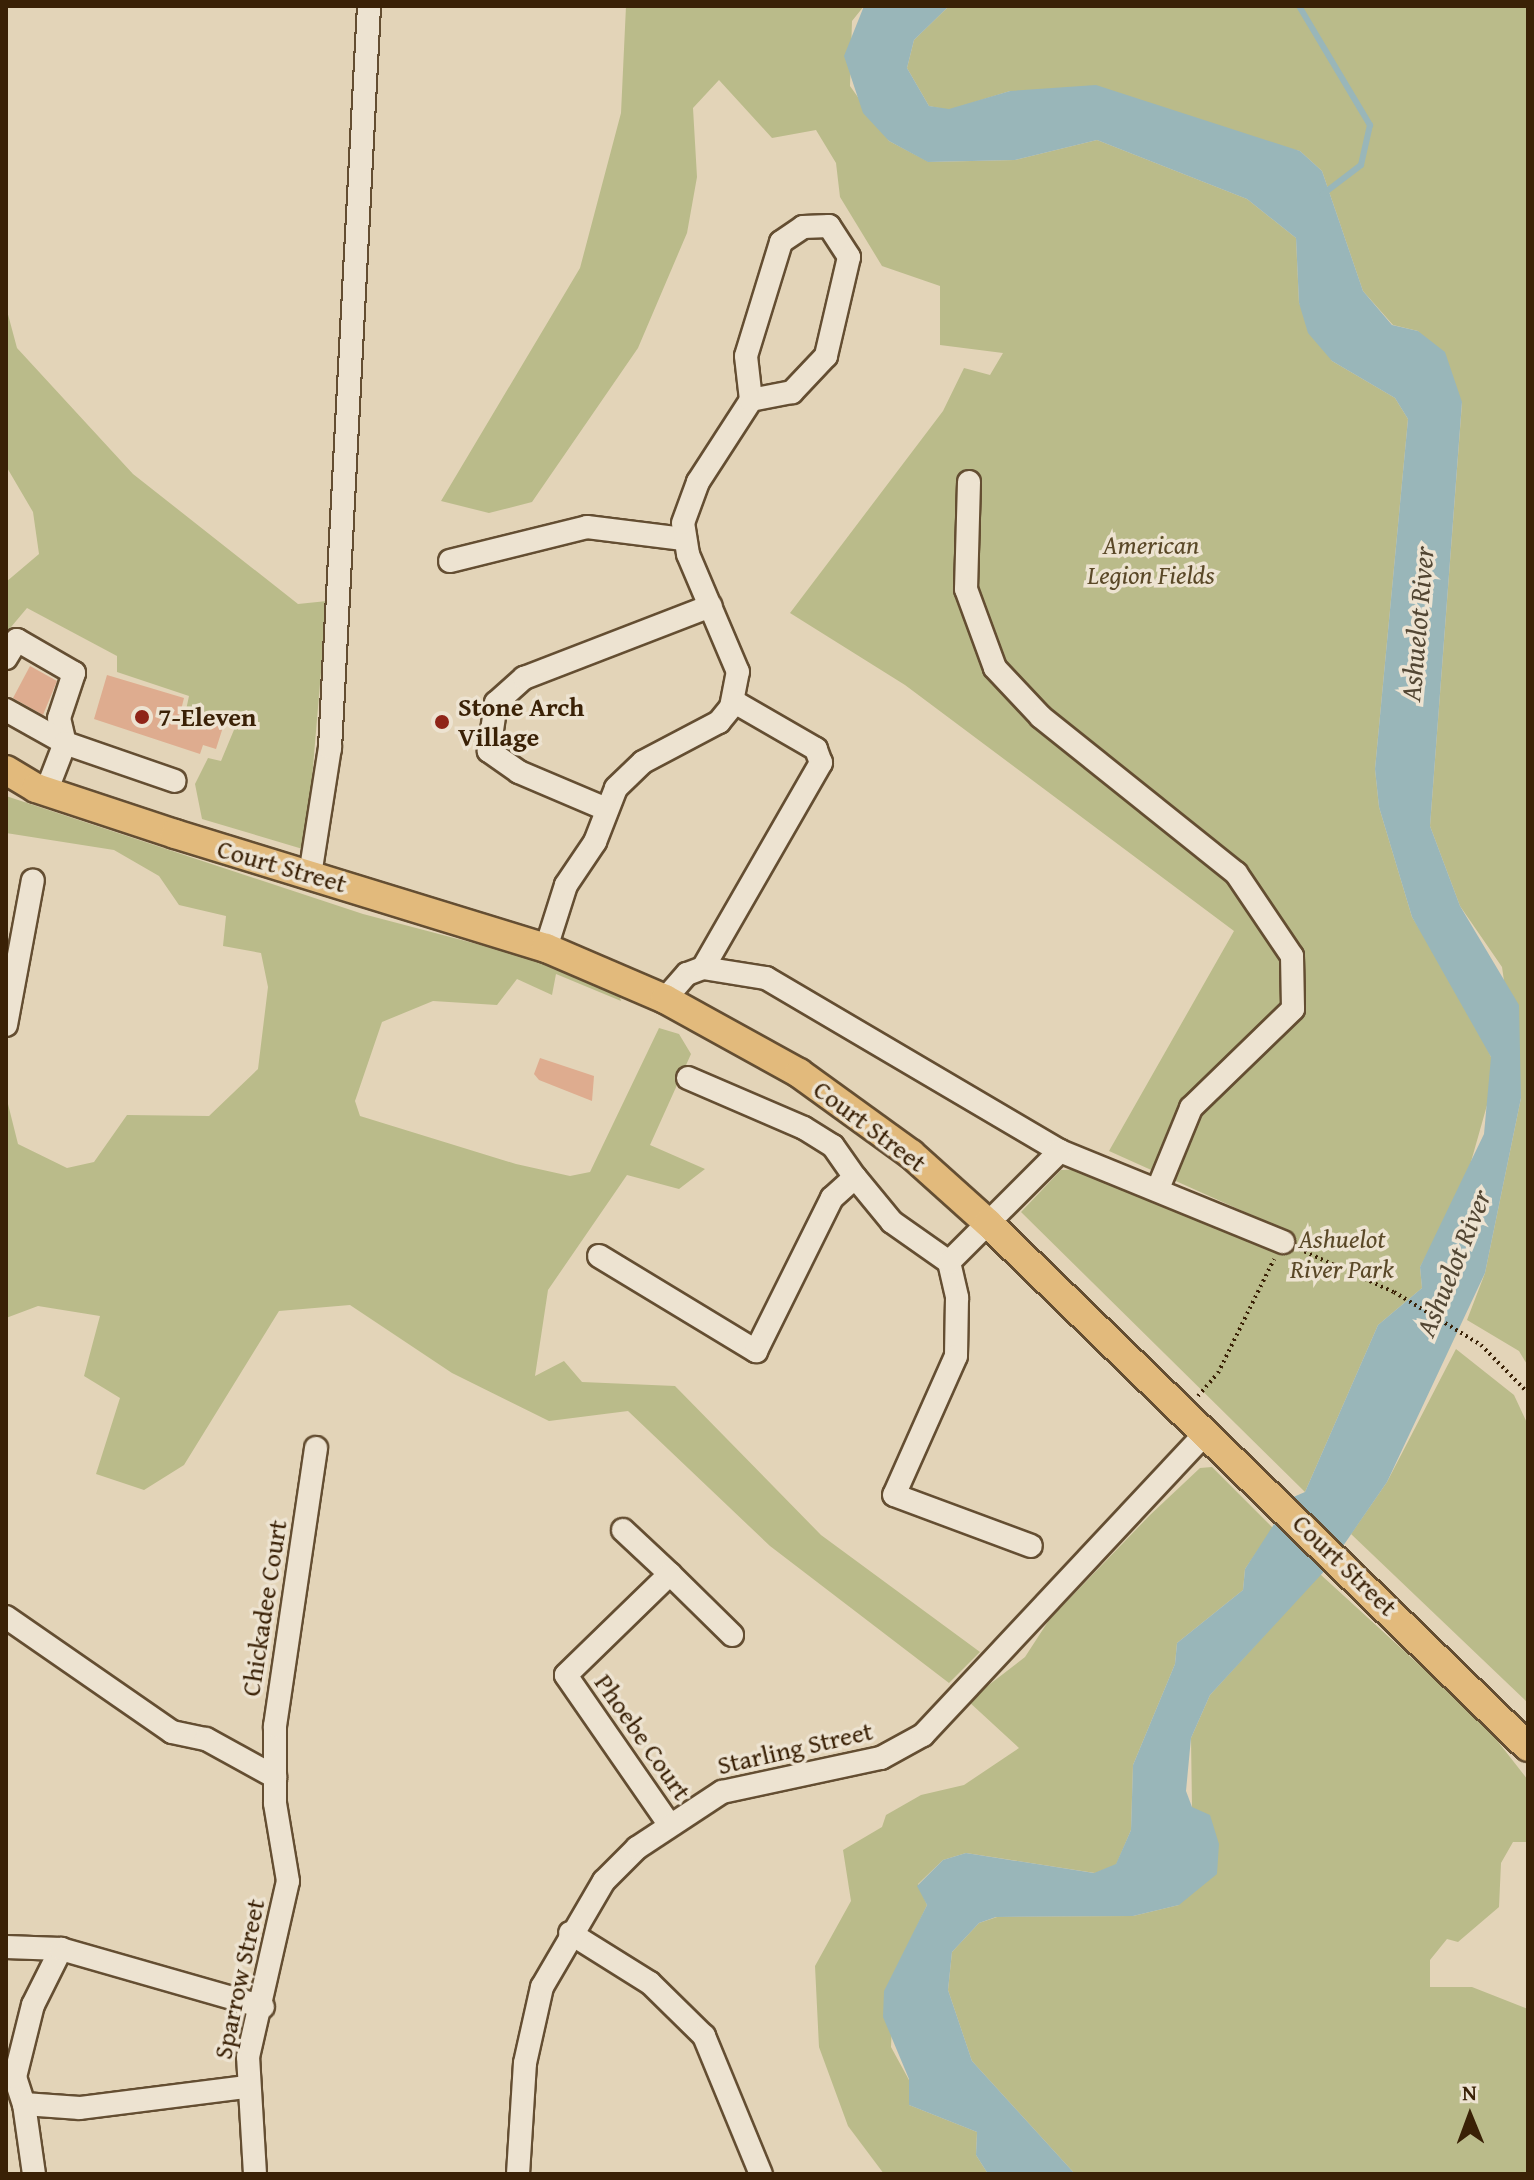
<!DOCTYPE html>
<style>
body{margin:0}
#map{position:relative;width:1534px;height:2180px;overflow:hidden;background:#e3d4b8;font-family:"Gentium Book Plus",serif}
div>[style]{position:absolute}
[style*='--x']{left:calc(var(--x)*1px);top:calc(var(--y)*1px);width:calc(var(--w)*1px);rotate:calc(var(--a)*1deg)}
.green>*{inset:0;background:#babb8a}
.water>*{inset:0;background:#99b6b9}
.stream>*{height:6px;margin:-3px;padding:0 3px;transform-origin:3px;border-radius:3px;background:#99b6b9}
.building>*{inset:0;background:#deac8f}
.path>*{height:4px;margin-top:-2px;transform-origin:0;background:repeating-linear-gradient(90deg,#3a2106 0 2px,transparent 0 6px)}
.roads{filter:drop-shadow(2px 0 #644e32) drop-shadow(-2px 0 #644e32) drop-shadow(0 2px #644e32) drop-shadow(0 -2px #644e32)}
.minor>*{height:22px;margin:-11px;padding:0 11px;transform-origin:11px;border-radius:11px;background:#ede3d1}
.major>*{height:28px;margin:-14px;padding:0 14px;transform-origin:14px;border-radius:14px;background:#e2ba7c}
.dots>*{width:22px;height:22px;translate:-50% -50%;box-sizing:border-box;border:4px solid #ede3d1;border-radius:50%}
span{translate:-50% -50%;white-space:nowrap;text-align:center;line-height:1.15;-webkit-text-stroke:7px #ede3d1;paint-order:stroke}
.park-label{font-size:26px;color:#5a4827;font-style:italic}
.poi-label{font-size:26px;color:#3a2106;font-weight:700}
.left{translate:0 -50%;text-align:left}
.street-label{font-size:26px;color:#3a2106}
.water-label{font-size:28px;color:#524633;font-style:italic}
.frame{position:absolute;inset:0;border:8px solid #3a2106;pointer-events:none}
.north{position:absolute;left:1430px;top:2076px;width:80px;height:80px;-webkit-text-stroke:6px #ede3d1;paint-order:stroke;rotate:359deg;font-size:22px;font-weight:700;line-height:32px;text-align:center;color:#3a2106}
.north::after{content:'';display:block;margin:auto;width:28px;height:36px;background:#3a2106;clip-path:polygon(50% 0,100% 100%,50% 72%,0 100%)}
</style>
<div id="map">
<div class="green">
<i style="clip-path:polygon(626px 6px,864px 6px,852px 21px,850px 86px,889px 141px,929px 162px,1015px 160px,1097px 140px,1247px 199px,1296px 238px,1299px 303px,1332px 361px,1395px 398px,1408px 419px,1375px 769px,1379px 807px,1412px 917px,1471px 1013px,1491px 1057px,1493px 1084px,1465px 1183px,1420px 1267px,1422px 1288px,1378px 1325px,1305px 1492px,1021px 1212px,1061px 1170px,1086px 1169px,1259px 1241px,1267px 1222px,1109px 1151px,1234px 931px,905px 685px,790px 613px,943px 411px,964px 368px,990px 375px,1003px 353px,940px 345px,940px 286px,882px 266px,840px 197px,836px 163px,816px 130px,772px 138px,719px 80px,693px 108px,697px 177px,687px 233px,638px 348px,532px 502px,489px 513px,441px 501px,580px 268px,621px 113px)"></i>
<i style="clip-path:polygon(949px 6px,1528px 6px,1528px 1366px,1519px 1351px,1467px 1320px,1485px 1273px,1521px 1098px,1502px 967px,1460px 906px,1430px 826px,1462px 403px,1418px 331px,1393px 325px,1363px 291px,1322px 171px,1300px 151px,1010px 91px,949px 110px,929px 106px,907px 68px,914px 40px)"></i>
<i style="clip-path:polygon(6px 307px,17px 348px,133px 474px,298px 604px,327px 601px,306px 850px,202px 819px,195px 784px,208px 758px,221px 761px,236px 725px,186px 710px,189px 696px,117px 672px,117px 656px,27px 608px,6px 633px,6px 582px,39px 554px,33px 512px,6px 466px)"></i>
<i style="clip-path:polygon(6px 796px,363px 914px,541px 961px,619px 994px,621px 1001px,556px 974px,552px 995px,517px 979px,497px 1005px,433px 1001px,382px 1022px,355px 1101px,360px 1116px,516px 1164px,570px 1176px,590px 1172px,659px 1028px,679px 1034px,691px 1054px,650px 1145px,705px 1169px,679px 1189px,627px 1175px,548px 1290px,535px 1376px,564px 1361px,582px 1382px,675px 1386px,821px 1535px,980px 1652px,949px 1683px,770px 1546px,628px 1411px,549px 1421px,452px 1373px,350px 1305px,279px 1311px,184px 1465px,144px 1490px,96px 1474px,120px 1398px,84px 1376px,100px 1316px,38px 1306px,6px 1318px,6px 1096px,18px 1144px,67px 1168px,94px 1162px,127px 1115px,209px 1116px,258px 1069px,268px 987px,261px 953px,223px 946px,226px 916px,179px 905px,159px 876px,114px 850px,6px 833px)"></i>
<i style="clip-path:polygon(1456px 1349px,1514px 1395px,1528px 1425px,1528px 1703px,1351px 1534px,1387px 1482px)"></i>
<i style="clip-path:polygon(1212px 1467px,1273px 1528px,1245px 1569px,1243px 1590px,1177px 1643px,1175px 1664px,1133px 1765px,1131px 1830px,1116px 1865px,1095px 1873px,966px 1853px,943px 1860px,918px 1884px,927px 1905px,894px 1975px,891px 2047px,909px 2080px,909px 2105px,977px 2132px,976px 2155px,988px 2174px,884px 2174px,848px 2126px,819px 2047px,815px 1966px,851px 1901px,843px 1850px,882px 1827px,886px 1815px,921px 1795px,964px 1785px,1019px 1748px,968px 1701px,1025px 1657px,1049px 1620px,1150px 1515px,1200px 1468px)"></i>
<i style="clip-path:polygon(1320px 1574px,1485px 1725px,1528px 1780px,1528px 1842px,1513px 1842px,1501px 1863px,1499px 1907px,1458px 1942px,1447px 1939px,1430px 1960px,1430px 1987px,1472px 1987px,1528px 2009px,1528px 2174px,1075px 2174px,972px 2061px,948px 1990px,952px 1952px,979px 1923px,997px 1917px,1133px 1916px,1179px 1905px,1192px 1807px,1191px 1738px,1210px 1695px)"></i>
</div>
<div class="water">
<i style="clip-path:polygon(864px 6px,949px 6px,914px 40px,907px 68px,929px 106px,949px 109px,1010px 91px,1096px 85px,1300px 151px,1322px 171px,1363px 291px,1392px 325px,1418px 331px,1445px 352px,1462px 402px,1430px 826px,1460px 906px,1519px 1005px,1521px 1098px,1485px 1273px,1387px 1482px,1330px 1565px,1210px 1695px,1191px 1738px,1186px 1791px,1192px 1807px,1210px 1815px,1219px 1844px,1217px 1874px,1179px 1905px,1133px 1916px,996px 1917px,979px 1923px,952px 1952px,948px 1990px,972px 2061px,1075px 2174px,988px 2174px,976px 2155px,977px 2132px,909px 2105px,909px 2079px,883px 2017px,884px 1991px,927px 1905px,917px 1886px,943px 1860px,966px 1853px,1094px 1873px,1116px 1864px,1131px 1830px,1133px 1765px,1175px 1664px,1177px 1643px,1243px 1590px,1245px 1569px,1291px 1498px,1305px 1492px,1378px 1325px,1422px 1288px,1420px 1267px,1484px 1134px,1491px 1057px,1412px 917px,1379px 807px,1375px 769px,1408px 419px,1395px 398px,1332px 361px,1308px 333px,1299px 303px,1296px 238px,1247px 199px,1097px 140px,1015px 160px,928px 162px,889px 141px,863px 113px,844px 56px)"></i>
</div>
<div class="stream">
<i style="--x:1299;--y:6;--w:139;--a:59.2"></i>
<i style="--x:1370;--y:125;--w:41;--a:102.7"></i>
<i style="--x:1361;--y:165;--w:48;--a:142.7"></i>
</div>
<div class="building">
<i style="clip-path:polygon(30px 666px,57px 681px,43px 715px,13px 698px)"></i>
<i style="clip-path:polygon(107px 675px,184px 698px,180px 714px,223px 727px,216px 749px,203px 745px,200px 754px,94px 719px)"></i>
<i style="clip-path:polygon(540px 1058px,594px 1076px,592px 1101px,539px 1080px,534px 1074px)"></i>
</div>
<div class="path">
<i style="--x:1299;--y:1249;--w:104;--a:24.4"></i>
<i style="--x:1394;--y:1292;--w:102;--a:31.3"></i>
<i style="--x:1481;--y:1345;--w:67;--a:45.6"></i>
<i style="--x:1198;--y:1396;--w:30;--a:-49"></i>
<i style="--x:1218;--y:1373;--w:127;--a:-63.8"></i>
</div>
<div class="roads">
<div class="minor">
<i style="--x:969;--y:482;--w:107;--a:91.6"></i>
<i style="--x:966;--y:589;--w:84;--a:69.8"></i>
<i style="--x:995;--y:668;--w:67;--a:46.8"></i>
<i style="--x:1041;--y:717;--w:250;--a:38.7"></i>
<i style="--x:1236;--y:873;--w:100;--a:56"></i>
<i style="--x:1292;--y:956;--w:53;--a:88.9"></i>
<i style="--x:1293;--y:1009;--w:142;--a:135.9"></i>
<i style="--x:1191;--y:1108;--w:84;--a:112.3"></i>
<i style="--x:450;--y:561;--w:141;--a:-13.9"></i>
<i style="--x:587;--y:527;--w:97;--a:7.1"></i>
<i style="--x:6;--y:658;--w:21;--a:-59"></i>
<i style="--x:17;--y:640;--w:66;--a:30.1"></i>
<i style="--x:74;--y:673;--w:47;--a:108.4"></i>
<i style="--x:59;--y:718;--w:26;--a:77"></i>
<i style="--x:6;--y:710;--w:68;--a:29.2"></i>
<i style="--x:46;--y:792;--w:53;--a:-68.8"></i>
<i style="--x:65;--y:743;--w:116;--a:19.1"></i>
<i style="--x:606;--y:809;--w:95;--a:-157"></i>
<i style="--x:519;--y:772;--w:37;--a:-145"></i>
<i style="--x:489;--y:751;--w:49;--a:-81.7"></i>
<i style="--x:496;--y:703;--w:38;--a:-42"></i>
<i style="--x:524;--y:678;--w:200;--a:-21.1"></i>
<i style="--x:310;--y:875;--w:129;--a:-81.1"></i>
<i style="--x:330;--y:748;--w:743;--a:-86.99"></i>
<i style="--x:546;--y:948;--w:66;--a:-72.4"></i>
<i style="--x:566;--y:885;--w:52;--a:-56"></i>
<i style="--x:595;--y:842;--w:58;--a:-68.7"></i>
<i style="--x:616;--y:788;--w:37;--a:-44"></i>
<i style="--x:643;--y:762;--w:86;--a:-27.8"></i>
<i style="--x:719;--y:722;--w:19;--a:-51"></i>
<i style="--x:731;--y:707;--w:36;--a:-79"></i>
<i style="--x:738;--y:672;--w:128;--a:-113"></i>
<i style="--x:688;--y:554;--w:31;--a:-99"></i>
<i style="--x:683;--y:523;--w:44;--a:-69.9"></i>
<i style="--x:698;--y:482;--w:98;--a:-57.1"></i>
<i style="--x:751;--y:400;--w:44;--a:-96.5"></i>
<i style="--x:746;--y:356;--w:119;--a:-72.9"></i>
<i style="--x:781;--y:242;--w:27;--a:-34"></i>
<i style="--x:803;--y:227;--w:26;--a:-2"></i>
<i style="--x:829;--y:226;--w:37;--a:57"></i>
<i style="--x:849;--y:257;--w:102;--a:103.1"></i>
<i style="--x:826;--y:356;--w:50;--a:133.4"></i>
<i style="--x:792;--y:392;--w:42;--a:169"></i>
<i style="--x:703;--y:968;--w:237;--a:-60.1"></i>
<i style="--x:821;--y:763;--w:15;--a:-110"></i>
<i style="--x:816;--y:749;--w:96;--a:-150"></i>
<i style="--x:665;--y:999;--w:33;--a:-49"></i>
<i style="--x:687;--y:974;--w:17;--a:-21"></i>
<i style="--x:703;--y:968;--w:64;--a:9"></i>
<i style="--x:766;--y:978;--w:341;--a:30.5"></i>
<i style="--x:1060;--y:1151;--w:241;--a:22.2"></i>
<i style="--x:6;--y:1025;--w:147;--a:-79.5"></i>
<i style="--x:688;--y:1078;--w:126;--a:23.3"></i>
<i style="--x:804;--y:1128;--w:34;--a:32"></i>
<i style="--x:833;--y:1146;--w:38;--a:55"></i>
<i style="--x:599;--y:1256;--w:184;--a:31.2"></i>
<i style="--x:756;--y:1351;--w:171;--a:-63.6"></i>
<i style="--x:832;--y:1198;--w:31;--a:-42"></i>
<i style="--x:855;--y:1177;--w:58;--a:50.6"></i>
<i style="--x:892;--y:1222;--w:70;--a:35.1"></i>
<i style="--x:949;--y:1262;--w:37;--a:77"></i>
<i style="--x:957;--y:1298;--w:58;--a:91"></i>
<i style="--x:956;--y:1356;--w:152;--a:114"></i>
<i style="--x:894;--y:1495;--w:146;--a:20.4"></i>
<i style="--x:949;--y:1262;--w:157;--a:-45"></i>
<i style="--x:623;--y:1530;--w:64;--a:43.1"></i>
<i style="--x:6;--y:1617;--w:202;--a:34.7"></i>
<i style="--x:172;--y:1732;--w:35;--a:12"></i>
<i style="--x:206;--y:1739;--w:79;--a:28.8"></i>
<i style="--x:669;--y:1824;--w:181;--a:-124.7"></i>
<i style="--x:566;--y:1675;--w:145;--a:-44.2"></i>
<i style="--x:670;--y:1574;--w:87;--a:44.5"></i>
<i style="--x:570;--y:1933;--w:94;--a:32"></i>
<i style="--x:650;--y:1983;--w:76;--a:44.5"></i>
<i style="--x:704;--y:2036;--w:149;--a:67.6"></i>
<i style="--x:6;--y:1947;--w:55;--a:2.1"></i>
<i style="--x:6;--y:2076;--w:9;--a:6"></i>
<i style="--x:15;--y:2077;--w:28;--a:72"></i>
<i style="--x:24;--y:2104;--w:56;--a:4.1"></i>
<i style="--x:80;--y:2108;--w:167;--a:-7.2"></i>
<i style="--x:15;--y:2077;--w:74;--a:-76"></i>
<i style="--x:33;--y:2005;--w:63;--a:-63.4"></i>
<i style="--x:61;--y:1949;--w:210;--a:16"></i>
<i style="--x:24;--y:2104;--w:71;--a:81.9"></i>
<i style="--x:255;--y:2174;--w:117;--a:-93.4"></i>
<i style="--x:248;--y:2057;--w:180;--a:-77.2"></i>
<i style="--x:288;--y:1881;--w:79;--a:-99.5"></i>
<i style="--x:275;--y:1803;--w:77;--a:-90"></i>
<i style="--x:275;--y:1726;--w:281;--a:-81.6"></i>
<i style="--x:518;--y:2174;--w:111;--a:-86.4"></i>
<i style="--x:525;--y:2063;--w:78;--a:-77.4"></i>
<i style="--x:542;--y:1987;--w:123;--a:-59.7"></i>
<i style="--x:604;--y:1881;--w:47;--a:-45"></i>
<i style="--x:637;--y:1848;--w:102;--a:-33.4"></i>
<i style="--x:722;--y:1792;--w:163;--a:-12.1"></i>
<i style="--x:881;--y:1758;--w:48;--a:-28.7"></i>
<i style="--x:923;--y:1735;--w:414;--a:-46.9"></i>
</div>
<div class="major">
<i style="--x:6;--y:770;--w:35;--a:31"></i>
<i style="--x:36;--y:788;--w:146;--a:18.3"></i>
<i style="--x:175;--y:834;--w:388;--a:17.1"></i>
<i style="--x:546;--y:948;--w:129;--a:23.2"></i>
<i style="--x:665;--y:999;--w:153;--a:28.9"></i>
<i style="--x:799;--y:1073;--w:138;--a:35.9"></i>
<i style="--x:911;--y:1154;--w:103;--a:41.9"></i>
<i style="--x:988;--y:1223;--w:752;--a:44.14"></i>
</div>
</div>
<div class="dots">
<i style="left:142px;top:717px;background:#8f2418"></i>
<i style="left:442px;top:722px;background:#8f2418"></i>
</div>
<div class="park-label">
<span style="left:1151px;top:560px">American<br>Legion Fields</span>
<span style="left:1342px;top:1254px">Ashuelot<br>River Park</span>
</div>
<div class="poi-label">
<span class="left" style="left:458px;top:722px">Stone Arch<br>Village</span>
<span class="left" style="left:158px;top:717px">7-Eleven</span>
</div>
<div class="street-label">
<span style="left:282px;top:866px;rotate:16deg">Court Street</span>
<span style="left:870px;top:1126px;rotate:37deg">Court Street</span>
<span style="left:1345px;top:1565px;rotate:44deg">Court Street</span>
<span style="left:264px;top:1608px;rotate:-81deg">Chickadee Court</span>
<span style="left:643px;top:1737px;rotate:55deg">Phoebe Court</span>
<span style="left:795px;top:1748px;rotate:-13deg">Starling Street</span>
<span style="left:239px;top:1979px;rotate:-78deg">Sparrow Street</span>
</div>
<div class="water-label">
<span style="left:1417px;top:624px;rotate:-85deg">Ashuelot River</span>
<span style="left:1453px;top:1263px;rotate:-68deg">Ashuelot River</span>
</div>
<div class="frame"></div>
<div class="north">N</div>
</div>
